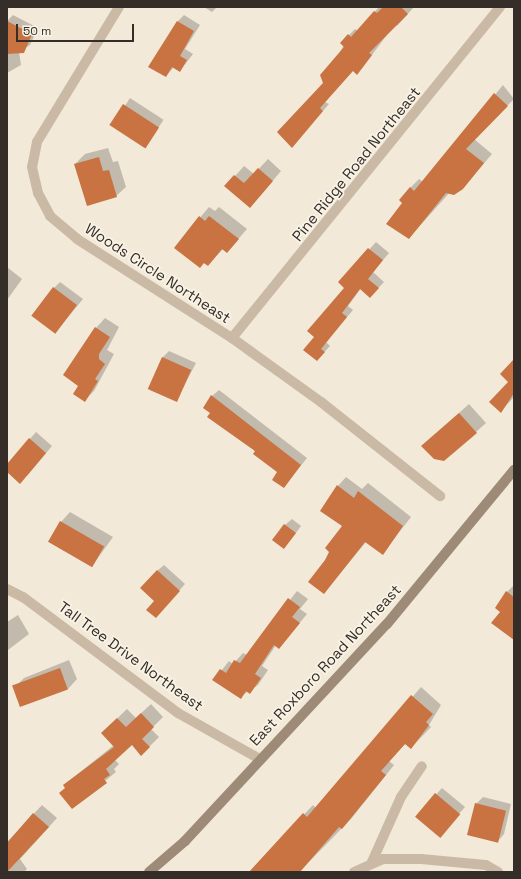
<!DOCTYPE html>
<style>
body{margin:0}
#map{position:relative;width:521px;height:879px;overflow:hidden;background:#f2e9d9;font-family:"Space Grotesk",sans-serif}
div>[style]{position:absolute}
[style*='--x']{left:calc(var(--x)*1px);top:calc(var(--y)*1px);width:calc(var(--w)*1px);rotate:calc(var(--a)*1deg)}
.shadow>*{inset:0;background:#0003;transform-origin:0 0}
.building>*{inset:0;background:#c87341;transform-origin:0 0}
.street>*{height:10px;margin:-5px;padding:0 5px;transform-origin:5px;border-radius:5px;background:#cabaa5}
.secondary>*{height:10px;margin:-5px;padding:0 5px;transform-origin:5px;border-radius:5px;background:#9d8a77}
span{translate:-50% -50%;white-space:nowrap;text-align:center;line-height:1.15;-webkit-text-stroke:3.5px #f9f3e6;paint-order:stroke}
.street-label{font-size:15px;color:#352d27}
.frame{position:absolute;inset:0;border:8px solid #352d27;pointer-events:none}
.scale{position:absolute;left:16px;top:24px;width:118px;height:18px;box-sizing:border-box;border:2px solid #352d27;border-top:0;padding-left:5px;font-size:12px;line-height:14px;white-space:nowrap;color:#352d27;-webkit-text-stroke:3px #f9f3e6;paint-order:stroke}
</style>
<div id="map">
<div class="shadow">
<i style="clip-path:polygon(204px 7px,217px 7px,212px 12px)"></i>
<i style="clip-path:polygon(379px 7px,414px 7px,397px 26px,395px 24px,363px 67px,357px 73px,353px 70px,325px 102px,329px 104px,292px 147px,278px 133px,324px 83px,349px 35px,355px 29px,358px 31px)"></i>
<i style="clip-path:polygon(13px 15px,38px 28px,30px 45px,19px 52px,21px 65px,7px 73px,7px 21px)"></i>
<i style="clip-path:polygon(184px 15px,200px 25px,185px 49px,193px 54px,180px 71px,174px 67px,166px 76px,178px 21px)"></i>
<i style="clip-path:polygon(503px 85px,514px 99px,474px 139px,492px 154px,463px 188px,451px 191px,409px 238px,403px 203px,410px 188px,419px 179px,423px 182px)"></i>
<i style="left:130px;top:98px;width:40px;height:33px;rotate:33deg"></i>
<i style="clip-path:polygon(108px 148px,113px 162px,118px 161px,126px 187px,116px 196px,75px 164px,85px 154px)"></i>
<i style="clip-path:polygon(268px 159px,281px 171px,259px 197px,226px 186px,244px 166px,254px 174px)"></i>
<i style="clip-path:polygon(209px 207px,215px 211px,219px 207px,247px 229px,227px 252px,223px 249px,208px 265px,175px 247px)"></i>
<i style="clip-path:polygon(376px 242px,389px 253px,373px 272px,384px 282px,370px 297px,361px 288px,348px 306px,353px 310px,326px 342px,330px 346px,317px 360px,315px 337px,346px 288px,340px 282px)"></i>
<i style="clip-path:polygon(7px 267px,22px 279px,7px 300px)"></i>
<i style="clip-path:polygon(60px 282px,83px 299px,55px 333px,54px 288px)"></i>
<i style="clip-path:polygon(105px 318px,119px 327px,107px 350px,114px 354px,94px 391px,85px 400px,80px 386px,96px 328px)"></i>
<i style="clip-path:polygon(169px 351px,196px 363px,176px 401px,150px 390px,163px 357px)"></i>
<i style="clip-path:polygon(514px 359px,514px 397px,501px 411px,509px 382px,501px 374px)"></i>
<i style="clip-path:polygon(219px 390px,307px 458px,284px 487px,279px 472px,211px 412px,212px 396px)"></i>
<i style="clip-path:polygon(469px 404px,486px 423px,476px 432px,422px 446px)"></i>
<i style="clip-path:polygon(36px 432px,52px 446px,27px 476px,7px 471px,7px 465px)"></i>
<i style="clip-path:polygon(346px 477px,362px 489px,368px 483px,411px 517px,383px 553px,366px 542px,324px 593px,326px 561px,343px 526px,338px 486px)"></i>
<i style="clip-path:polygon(70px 512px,113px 537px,92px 566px,61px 522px)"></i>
<i style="clip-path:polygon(292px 519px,301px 526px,290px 541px,285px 525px)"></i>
<i style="clip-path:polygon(164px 565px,185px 584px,162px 610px,156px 601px,157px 571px)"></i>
<i style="clip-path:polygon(514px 585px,514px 631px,507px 592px)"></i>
<i style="clip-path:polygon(297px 591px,308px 599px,300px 609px,307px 614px,279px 648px,276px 645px,262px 666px,268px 670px,258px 685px,240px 697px,214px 680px,229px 661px,233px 664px,243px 653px,247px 655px)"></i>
<i style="clip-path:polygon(18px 615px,29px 634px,8px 650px,7px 655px,7px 622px)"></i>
<i style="clip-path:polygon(69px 660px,77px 679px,68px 689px,15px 687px,24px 678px)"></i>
<i style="clip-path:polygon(421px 687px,441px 705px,429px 725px,431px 727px,411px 748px,406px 743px,389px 761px,394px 765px,351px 819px,303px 868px,291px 872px,250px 872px,313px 805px,316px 808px)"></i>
<i style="clip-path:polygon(151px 704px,163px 717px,151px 729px,159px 737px,149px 747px,132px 744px,115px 760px,119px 764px,114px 769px,116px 772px,72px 808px,64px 785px,114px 745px,102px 733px,127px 709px,136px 718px)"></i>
<i style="clip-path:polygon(442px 788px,465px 807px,445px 830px,416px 817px)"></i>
<i style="clip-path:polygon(483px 797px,511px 804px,504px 834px,498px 841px,476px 804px)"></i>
<i style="clip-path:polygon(42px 805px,57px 818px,20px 859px,27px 869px,24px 872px,7px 872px,7px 842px)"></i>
</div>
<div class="building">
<i style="clip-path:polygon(383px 7px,401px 7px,408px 14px,369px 53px,372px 55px,357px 75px,353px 71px,320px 108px,323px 111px,292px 148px,277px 132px,323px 83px,320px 75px,344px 47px,340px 43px,348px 34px,351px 37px,374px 11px,377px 13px)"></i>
<i style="clip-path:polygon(7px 21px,32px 34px,24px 53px,7px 54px)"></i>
<i style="clip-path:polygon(177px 21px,194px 31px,180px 56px,187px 60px,180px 72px,172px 67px,166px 77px,148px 67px)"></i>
<i style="clip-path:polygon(494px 93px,508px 106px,466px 149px,484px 163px,463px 189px,454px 195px,446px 193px,409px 239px,386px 224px,402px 203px,399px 200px,410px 187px,414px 191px)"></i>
<i style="left:123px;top:104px;width:43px;height:25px;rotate:33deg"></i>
<i style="clip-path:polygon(99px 157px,103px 171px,109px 170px,117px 197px,87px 206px,74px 164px)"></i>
<i style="clip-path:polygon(258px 168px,273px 181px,250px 208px,224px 186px,234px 175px,244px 183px)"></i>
<i style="clip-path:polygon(199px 216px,205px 221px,209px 216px,239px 239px,227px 253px,222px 249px,208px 266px,204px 263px,200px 268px,174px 248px)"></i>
<i style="clip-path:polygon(368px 248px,383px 260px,368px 279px,379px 288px,370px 298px,360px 289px,342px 313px,347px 317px,321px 349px,325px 352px,317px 361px,303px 350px,314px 337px,307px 331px,344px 288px,338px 282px)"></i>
<i style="left:53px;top:287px;width:30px;height:36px;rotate:37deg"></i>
<i style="clip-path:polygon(95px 327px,110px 337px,99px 354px,99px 359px,105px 364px,95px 379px,98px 381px,85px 402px,73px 394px,78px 386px,63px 375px)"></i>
<i style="left:162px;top:357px;width:32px;height:35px;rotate:24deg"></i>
<i style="clip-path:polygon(514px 359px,514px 393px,501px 413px,489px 402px,508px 382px,500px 374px)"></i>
<i style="clip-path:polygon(211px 395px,301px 465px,284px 488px,272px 480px,277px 472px,253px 454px,255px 451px,207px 417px,210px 413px,203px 408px)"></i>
<i style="clip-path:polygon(459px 413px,477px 433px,444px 461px,434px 459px,421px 446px)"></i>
<i style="clip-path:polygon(29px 438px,46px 453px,20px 484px,7px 472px,7px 464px)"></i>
<i style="clip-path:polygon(337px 485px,354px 498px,358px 491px,403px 526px,383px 555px,365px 542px,324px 594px,308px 582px,325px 560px,329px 552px,325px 548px,342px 526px,320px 511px)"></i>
<i style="left:60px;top:521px;width:51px;height:24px;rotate:30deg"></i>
<i style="left:284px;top:524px;width:15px;height:20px;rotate:37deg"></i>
<i style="clip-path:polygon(157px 570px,180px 591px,156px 618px,146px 610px,154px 601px,140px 588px)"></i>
<i style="clip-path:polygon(506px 591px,514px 597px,514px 640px,491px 623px,500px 612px,495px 608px)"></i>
<i style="clip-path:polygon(288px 598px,300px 607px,292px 617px,300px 623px,279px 649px,274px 645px,255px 674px,261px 678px,250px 694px,246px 691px,241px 699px,212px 680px,220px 669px,226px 673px,234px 660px,240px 663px)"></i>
<i style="left:60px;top:668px;width:23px;height:51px;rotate:70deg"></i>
<i style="clip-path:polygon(411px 695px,433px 714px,426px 722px,429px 725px,411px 749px,405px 744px,381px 771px,386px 775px,342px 829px,339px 827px,300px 872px,249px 872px,303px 813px,307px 817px)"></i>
<i style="clip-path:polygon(141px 713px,154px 727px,142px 739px,150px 747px,141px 756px,132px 745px,106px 769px,110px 775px,104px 779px,107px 783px,72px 809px,59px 793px,65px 788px,63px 785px,114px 747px,101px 733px,117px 718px,126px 727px)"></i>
<i style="left:435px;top:793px;width:33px;height:31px;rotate:40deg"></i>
<i style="left:475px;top:803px;width:32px;height:33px;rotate:14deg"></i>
<i style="clip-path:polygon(33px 813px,49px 827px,7px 872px,7px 843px)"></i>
</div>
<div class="street">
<i style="--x:119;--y:7;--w:158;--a:121.3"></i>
<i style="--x:37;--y:142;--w:25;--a:101"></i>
<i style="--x:32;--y:167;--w:27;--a:77"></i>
<i style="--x:38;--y:193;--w:26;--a:62"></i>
<i style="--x:50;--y:216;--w:35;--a:40"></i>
<i style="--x:77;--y:239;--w:184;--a:32.6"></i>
<i style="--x:232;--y:338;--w:110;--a:35.7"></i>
<i style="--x:321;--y:402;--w:152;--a:38.3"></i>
<i style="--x:232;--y:338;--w:426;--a:-51"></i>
<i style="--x:7;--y:589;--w:18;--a:27"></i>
<i style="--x:23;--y:597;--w:194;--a:36.8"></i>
<i style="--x:178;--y:713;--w:92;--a:29.4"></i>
<i style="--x:371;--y:864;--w:73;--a:-65.9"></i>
<i style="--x:401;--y:797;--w:37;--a:-56"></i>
<i style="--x:354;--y:872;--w:32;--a:-24"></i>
<i style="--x:383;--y:859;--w:38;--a:0"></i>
<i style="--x:421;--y:859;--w:65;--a:5.3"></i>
<i style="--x:486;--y:865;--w:14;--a:30"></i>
</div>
<div class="secondary">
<i style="--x:149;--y:872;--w:48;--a:-40.7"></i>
<i style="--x:185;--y:841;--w:296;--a:-47.1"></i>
<i style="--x:387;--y:624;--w:200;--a:-50.5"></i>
</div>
<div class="street-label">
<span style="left:356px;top:164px;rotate:-51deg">Pine Ridge Road Northeast</span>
<span style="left:158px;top:273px;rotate:33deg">Woods Circle Northeast</span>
<span style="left:131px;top:656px;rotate:36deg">Tall Tree Drive Northeast</span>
<span style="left:325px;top:665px;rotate:-47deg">East Roxboro Road Northeast</span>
</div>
<div class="frame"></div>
<div class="scale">50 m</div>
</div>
